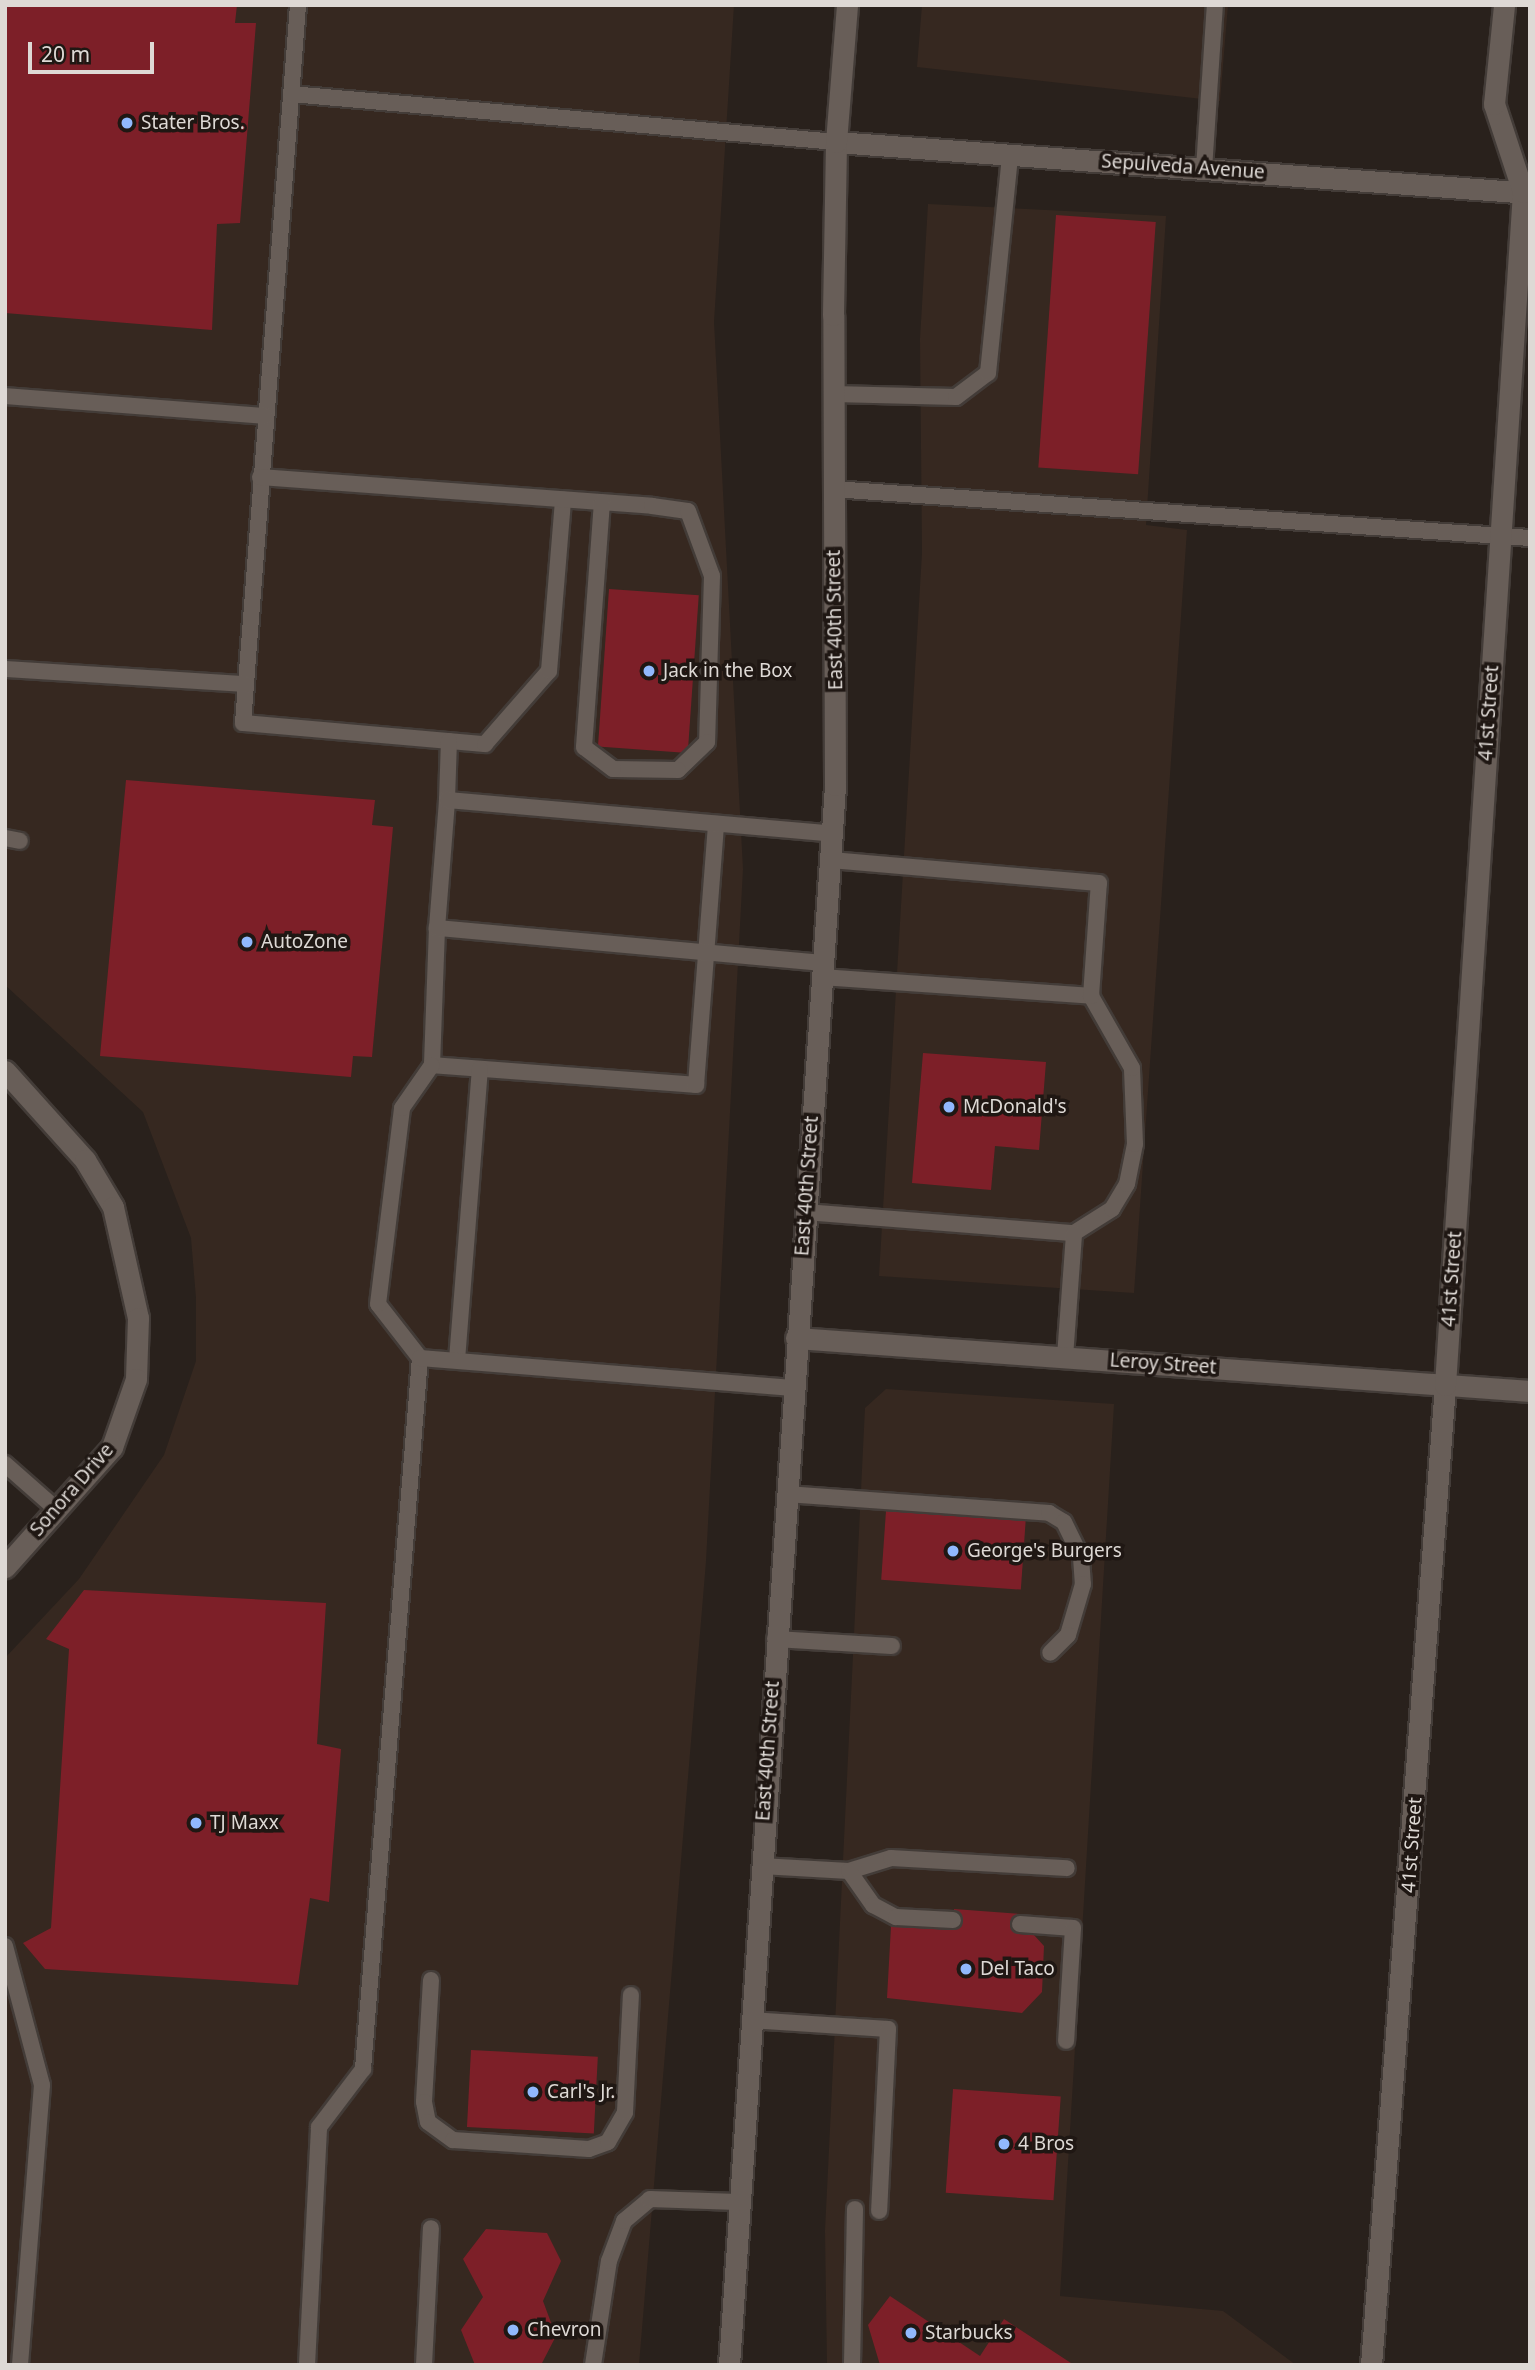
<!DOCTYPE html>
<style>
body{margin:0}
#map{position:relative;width:1535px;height:2370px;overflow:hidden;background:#29211c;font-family:"Noto Sans",sans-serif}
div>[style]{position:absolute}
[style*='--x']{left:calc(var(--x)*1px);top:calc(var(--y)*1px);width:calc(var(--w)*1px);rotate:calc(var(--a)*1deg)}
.built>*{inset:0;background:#362820}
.building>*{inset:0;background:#7d1f28;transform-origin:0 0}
.roads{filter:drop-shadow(2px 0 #433c38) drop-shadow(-2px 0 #433c38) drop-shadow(0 2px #433c38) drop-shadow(0 -2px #433c38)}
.service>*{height:16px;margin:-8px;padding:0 8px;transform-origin:8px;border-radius:8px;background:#685e58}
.minor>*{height:21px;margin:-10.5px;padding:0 10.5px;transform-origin:10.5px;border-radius:10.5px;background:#685e58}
.secondary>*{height:21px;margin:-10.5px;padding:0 10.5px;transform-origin:10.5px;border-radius:10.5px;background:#685e58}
.dots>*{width:19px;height:19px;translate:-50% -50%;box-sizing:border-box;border:4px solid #1f1713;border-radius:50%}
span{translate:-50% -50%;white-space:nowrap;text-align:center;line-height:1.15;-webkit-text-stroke:7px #1f1713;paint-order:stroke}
.poi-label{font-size:19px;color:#ded9d5}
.left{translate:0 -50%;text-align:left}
.street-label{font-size:19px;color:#ded9d5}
.frame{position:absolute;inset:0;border:7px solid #ded9d5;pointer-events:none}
.scale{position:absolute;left:28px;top:42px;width:126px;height:32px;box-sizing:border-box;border:4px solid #ded9d5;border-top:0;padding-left:9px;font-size:21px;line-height:24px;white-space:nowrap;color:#ded9d5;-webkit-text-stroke:5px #1f1713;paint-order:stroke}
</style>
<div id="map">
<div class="built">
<i style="clip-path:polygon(5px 5px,734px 5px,714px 322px,743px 869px,706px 1561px,639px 2365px,5px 2365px,5px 1658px,79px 1579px,164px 1455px,196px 1361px,196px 1298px,191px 1238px,143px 1112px,5px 985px)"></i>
<i style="clip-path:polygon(922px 5px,1228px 5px,1220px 101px,917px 67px)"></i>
<i style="clip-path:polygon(928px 204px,1166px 216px,1146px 525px,1187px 530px,1134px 1293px,879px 1276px,922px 553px,920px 339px)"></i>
<i style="clip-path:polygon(886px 1389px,1114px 1404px,1060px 2296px,1223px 2311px,1296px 2365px,827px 2365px,825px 2231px,865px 1408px)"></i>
</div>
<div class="building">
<i style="clip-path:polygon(5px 5px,237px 5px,235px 23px,256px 23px,240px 223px,217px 224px,212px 330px,5px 313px)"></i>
<i style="left:1056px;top:215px;width:100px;height:253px;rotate:4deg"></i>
<i style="left:609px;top:589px;width:90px;height:158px;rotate:4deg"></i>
<i style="clip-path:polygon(126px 780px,375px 800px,372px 825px,393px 827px,372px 1057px,353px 1056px,351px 1077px,100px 1056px)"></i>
<i style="clip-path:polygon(923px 1053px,1046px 1062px,1039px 1150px,995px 1146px,991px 1190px,912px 1183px)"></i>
<i style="left:886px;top:1511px;width:140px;height:69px;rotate:4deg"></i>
<i style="clip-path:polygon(84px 1590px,326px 1603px,317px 1744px,341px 1749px,329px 1902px,310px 1898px,298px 1985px,45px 1969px,23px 1943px,51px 1928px,69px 1649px,46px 1639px)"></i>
<i style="clip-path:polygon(954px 1909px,1021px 1914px,1019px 1934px,1034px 1935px,1044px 1946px,1042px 1992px,1022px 2013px,887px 1998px,891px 1926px,953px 1930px)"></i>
<i style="left:471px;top:2050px;width:127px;height:77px;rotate:3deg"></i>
<i style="left:953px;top:2089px;width:108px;height:104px;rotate:4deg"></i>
<i style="clip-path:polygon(486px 2229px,547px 2233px,561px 2261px,543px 2301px,556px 2336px,541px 2365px,475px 2365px,461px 2330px,483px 2297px,463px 2259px)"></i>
<i style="clip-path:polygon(890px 2296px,980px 2356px,1004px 2319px,1074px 2365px,880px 2365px,868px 2325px)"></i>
</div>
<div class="roads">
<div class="service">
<i style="--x:298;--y:5;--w:720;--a:94.38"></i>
<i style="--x:243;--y:723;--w:243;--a:5"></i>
<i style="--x:485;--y:744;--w:97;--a:-48.8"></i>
<i style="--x:549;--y:671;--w:172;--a:-85.3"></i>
<i style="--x:291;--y:94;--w:547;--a:5.03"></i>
<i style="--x:1204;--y:169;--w:164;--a:-86.2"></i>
<i style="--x:833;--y:394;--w:123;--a:1.4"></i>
<i style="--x:956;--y:397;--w:40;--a:-37"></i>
<i style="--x:988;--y:373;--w:219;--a:-84.2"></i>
<i style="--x:5;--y:396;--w:261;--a:4.4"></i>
<i style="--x:260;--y:477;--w:393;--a:4.2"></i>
<i style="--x:652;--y:506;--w:36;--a:8"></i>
<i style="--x:688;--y:511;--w:69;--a:69.7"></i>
<i style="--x:712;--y:576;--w:166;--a:91.7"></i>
<i style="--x:707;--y:742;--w:40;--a:136"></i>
<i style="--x:678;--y:770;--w:65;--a:-179.1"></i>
<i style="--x:613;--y:769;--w:36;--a:-143"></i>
<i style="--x:584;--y:747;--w:245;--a:-85.8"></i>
<i style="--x:833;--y:489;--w:699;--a:4.02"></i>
<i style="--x:5;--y:669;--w:241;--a:3.6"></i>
<i style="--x:447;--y:800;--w:59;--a:-88.1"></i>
<i style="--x:5;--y:838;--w:15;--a:11"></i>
<i style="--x:437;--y:928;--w:137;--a:92.1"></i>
<i style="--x:432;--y:1065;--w:265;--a:4.3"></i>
<i style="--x:696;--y:1085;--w:262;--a:-85.6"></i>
<i style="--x:823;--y:963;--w:388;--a:-174.8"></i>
<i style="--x:437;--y:928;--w:128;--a:-85.5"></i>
<i style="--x:447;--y:800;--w:386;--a:5"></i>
<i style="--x:822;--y:977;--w:270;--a:4"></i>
<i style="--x:805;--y:1212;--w:270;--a:4.5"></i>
<i style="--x:1074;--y:1233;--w:45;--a:-32.3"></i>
<i style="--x:1112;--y:1209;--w:29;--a:-59"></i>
<i style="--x:1127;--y:1184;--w:41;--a:-78.7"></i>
<i style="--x:1135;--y:1144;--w:76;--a:-92.3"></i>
<i style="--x:1132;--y:1068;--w:83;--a:-119.7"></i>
<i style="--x:1091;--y:996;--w:113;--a:-86"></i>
<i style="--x:1099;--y:883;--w:270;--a:-175.1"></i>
<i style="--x:1065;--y:1357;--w:124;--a:-85.8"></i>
<i style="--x:420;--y:1358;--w:68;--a:-127.9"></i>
<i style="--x:378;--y:1304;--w:197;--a:-83"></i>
<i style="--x:402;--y:1108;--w:52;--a:-55.1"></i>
<i style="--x:457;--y:1360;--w:292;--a:-85.5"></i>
<i style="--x:5;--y:1464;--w:68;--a:41.4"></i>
<i style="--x:786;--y:1494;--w:264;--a:4.1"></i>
<i style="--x:1049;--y:1513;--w:17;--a:31"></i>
<i style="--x:1064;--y:1522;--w:39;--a:64"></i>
<i style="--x:1081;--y:1557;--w:27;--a:86"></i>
<i style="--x:1083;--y:1584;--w:53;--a:106.4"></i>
<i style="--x:1068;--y:1635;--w:25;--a:135"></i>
<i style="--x:775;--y:1639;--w:117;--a:3.4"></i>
<i style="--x:761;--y:1866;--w:88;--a:3.3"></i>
<i style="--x:849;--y:1871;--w:44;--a:-17.2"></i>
<i style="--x:891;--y:1858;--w:176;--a:3.3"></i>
<i style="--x:849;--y:1871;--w:42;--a:54.8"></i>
<i style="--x:873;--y:1905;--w:26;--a:28"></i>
<i style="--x:896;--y:1917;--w:57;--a:3"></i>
<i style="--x:1020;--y:1924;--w:53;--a:4.3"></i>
<i style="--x:1073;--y:1928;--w:113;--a:93.5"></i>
<i style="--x:5;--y:1946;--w:144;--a:75.1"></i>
<i style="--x:42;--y:2085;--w:281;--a:94.5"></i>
<i style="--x:431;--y:1980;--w:122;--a:93.3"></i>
<i style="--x:424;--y:2102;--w:20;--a:79"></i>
<i style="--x:428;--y:2122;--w:31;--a:36"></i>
<i style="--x:453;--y:2140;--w:136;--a:3.8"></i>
<i style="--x:589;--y:2149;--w:20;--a:-20"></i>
<i style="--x:608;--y:2142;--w:34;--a:-60"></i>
<i style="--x:625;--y:2112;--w:117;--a:-87.1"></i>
<i style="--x:750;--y:2020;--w:138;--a:3.7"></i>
<i style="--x:888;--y:2029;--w:182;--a:92.8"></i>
<i style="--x:307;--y:2365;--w:238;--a:-87.1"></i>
<i style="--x:319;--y:2127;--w:73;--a:-52.8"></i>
<i style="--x:363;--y:2069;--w:713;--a:-85.42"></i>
<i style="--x:420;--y:1358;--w:374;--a:4.6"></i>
<i style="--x:424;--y:2365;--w:137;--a:-87.1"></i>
<i style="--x:593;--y:2365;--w:105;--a:-81.3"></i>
<i style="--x:609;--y:2261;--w:43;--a:-69.4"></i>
<i style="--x:624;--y:2221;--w:34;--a:-40"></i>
<i style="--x:650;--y:2199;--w:87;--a:2"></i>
<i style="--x:852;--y:2365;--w:156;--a:-88.9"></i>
</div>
<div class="minor">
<i style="--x:836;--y:142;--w:696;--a:4.2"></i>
<i style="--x:5;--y:1071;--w:120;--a:48"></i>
<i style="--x:85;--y:1160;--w:55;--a:59.2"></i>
<i style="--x:113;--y:1207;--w:114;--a:77.3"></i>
<i style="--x:138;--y:1318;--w:61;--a:91.9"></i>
<i style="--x:136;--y:1379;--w:72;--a:109.4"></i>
<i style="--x:112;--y:1447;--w:161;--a:131.7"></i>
<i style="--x:796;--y:1338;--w:736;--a:4.13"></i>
<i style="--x:1371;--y:2365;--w:983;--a:-85.68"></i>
<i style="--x:1445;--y:1385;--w:1196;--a:-86.26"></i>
<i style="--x:1523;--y:192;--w:93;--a:-108.2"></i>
<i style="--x:1494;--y:104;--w:100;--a:-84.2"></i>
</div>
<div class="secondary">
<i style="--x:729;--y:2365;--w:1584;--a:-86.16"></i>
<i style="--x:835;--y:785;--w:470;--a:-90.2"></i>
<i style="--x:833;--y:315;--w:173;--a:-89"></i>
<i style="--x:836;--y:142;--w:137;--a:-85.4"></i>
</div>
</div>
<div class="dots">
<i style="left:127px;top:123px;background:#91b8fd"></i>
<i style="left:649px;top:671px;background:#91b8fd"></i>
<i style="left:247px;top:942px;background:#91b8fd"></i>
<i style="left:949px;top:1107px;background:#91b8fd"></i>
<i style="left:953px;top:1551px;background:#91b8fd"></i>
<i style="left:196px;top:1823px;background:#91b8fd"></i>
<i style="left:966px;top:1969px;background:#91b8fd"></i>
<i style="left:533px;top:2092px;background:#91b8fd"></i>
<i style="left:1004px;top:2144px;background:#91b8fd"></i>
<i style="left:513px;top:2330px;background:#91b8fd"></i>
<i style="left:911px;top:2333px;background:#91b8fd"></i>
</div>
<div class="poi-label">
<span class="left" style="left:141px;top:123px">Stater Bros.</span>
<span class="left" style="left:663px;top:671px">Jack in the Box</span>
<span class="left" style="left:261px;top:942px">AutoZone</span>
<span class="left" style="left:963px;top:1107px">McDonald's</span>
<span class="left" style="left:967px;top:1551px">George's Burgers</span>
<span class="left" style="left:210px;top:1823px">TJ Maxx</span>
<span class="left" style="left:980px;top:1969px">Del Taco</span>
<span class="left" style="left:547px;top:2092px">Carl's Jr.</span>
<span class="left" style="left:1018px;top:2144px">4 Bros</span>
<span class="left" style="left:527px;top:2330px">Chevron</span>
<span class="left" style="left:925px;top:2333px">Starbucks</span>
</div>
<div class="street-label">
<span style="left:1183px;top:167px;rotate:4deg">Sepulveda Avenue</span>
<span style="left:835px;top:620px;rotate:-91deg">East 40th Street</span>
<span style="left:1489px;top:713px;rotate:-86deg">41st Street</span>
<span style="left:807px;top:1186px;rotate:-86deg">East 40th Street</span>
<span style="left:1452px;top:1279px;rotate:-86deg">41st Street</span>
<span style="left:1163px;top:1364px;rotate:4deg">Leroy Street</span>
<span style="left:72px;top:1490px;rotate:-49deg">Sonora Drive</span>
<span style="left:768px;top:1751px;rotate:-86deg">East 40th Street</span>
<span style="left:1412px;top:1845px;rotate:-86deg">41st Street</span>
</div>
<div class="frame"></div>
<div class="scale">20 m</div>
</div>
